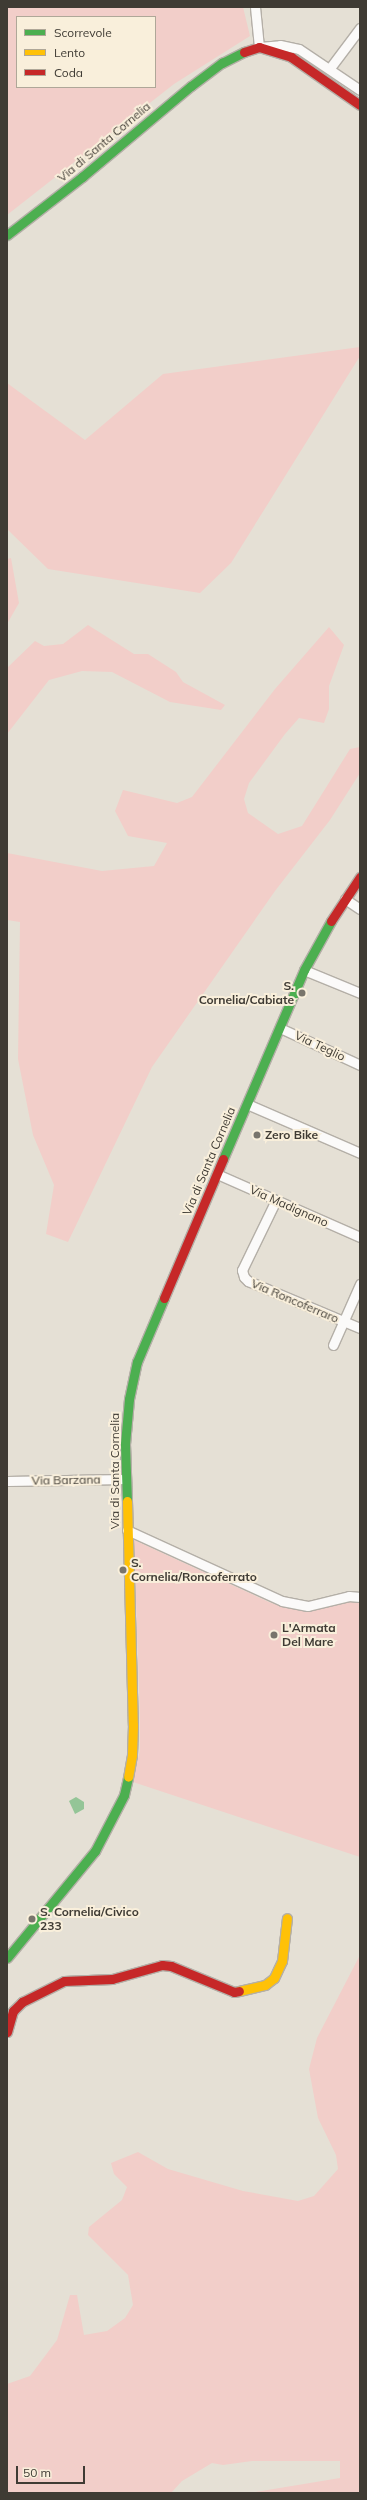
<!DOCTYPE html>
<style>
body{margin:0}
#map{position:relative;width:367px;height:2500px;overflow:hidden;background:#e5e0d5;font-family:Mulish,sans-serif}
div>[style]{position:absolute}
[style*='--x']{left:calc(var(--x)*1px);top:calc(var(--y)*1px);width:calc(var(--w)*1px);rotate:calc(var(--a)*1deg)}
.green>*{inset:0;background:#f2cec9}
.water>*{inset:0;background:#94c597}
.roads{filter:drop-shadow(1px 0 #b4afa7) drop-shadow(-1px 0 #b4afa7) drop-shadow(0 1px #b4afa7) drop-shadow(0 -1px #b4afa7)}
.street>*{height:9px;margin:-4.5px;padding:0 4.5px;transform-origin:4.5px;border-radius:4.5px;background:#fbfaf9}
.fast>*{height:9px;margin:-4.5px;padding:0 4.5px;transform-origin:4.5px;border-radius:4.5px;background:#4caf50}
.slow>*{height:9px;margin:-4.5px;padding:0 4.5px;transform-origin:4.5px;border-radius:4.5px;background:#ffc107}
.jam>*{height:9px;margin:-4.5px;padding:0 4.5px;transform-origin:4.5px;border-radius:4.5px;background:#c62828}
.dots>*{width:11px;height:11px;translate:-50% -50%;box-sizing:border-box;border:2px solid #f9efdb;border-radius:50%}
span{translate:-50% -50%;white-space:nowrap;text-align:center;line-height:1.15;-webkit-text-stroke:4px #f9efdb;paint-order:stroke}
.street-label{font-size:12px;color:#3f3b34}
.poi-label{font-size:12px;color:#3f3b34;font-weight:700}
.right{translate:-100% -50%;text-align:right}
.left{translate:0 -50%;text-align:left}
.frame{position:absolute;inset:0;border:8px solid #3f3b34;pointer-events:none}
.legend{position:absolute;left:16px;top:16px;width:140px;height:72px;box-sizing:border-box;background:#f9efdb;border:1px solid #afa798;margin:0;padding:5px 7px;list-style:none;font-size:12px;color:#3f3b34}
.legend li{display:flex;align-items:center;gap:8px;height:20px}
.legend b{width:20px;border:1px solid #afa798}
.scale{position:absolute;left:16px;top:2466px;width:69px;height:18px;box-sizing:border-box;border:2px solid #3f3b34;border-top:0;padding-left:5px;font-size:12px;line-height:14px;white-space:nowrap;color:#3f3b34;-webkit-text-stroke:3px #f9efdb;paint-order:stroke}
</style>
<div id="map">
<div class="green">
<i style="clip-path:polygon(evenodd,7px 7px,243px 7px,250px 36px,174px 84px,7px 215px,7px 7px,17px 17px,155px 17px,155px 87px,17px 87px,17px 17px)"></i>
<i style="clip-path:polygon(360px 347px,360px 356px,231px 563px,200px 593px,48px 569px,7px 529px,7px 383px,85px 440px,163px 374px)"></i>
<i style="clip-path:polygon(11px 558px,19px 603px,7px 624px,7px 559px)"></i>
<i style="clip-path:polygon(88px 625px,134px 654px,148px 654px,176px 672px,183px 682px,225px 705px,221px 710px,170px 702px,112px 672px,82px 671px,49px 680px,7px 734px,7px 668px,35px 641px,44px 646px,63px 644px)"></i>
<i style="clip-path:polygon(329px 627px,344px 645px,329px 686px,329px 709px,324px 723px,299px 718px,285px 734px,249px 783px,244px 799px,248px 813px,278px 834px,302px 826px,350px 749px,360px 747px,360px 773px,330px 820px,275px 891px,152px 1067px,68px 1242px,46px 1234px,54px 1185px,33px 1135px,18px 1059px,20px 922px,7px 920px,7px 853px,102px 871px,154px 866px,167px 843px,128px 836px,115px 811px,123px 790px,177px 803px,192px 797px,275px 689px)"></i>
<i style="clip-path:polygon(134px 1540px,271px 1603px,295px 1609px,360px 1600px,360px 1857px,133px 1782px,140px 1750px,140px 1718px)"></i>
<i style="clip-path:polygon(360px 1955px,360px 2493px,250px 2493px,340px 2478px,340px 2461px,252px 2461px,223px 2465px,212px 2463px,182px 2481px,171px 2493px,7px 2493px,7px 2384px,30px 2376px,57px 2340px,70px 2295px,77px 2295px,84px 2335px,107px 2331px,125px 2318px,133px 2305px,128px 2275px,88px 2235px,89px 2227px,122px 2200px,127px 2187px,114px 2174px,111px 2163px,138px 2152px,168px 2169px,243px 2191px,298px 2201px,314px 2196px,338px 2169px,336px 2155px,318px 2118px,309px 2069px,317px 2038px)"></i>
</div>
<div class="water">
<i style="clip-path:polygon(76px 1797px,84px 1802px,84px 1809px,75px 1814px,69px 1801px)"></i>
</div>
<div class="roads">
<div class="street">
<i style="--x:255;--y:7;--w:40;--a:84.3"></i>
<i style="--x:259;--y:47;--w:21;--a:-5"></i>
<i style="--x:280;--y:45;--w:19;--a:12"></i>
<i style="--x:299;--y:49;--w:73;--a:33.9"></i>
<i style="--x:330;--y:68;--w:50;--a:-53.1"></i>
<i style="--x:345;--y:899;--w:18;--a:34"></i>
<i style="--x:304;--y:970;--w:61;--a:22.3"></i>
<i style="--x:280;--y:1028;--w:88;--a:24.8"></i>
<i style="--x:247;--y:1104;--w:123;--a:23.4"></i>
<i style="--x:217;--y:1174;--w:156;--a:23.8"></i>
<i style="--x:276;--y:1200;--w:78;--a:115.9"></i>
<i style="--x:242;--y:1270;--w:7;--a:74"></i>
<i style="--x:244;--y:1277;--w:6;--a:45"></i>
<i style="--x:248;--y:1281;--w:121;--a:22.8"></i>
<i style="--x:333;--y:1345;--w:67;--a:-66.1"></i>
<i style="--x:7;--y:1481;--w:118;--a:-1"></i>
<i style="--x:127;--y:1530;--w:170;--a:24.6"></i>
<i style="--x:282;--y:1601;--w:26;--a:11"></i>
<i style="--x:308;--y:1606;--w:42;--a:-13.7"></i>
<i style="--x:349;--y:1596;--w:11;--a:5"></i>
</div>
<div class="fast">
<i style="--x:7;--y:235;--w:95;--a:-37.7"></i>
<i style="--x:82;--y:177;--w:142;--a:-39.9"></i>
<i style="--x:191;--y:86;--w:39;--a:-37"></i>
<i style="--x:222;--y:63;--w:25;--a:-27"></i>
<i style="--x:223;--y:1159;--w:206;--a:-66.8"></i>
<i style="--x:304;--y:970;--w:56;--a:-61.1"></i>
<i style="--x:127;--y:1501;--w:57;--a:-92"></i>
<i style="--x:125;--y:1444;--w:45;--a:-84.9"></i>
<i style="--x:129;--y:1399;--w:38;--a:-78"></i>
<i style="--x:137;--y:1362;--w:69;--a:-67.1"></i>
<i style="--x:7;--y:1958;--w:139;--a:-50.6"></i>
<i style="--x:95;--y:1851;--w:63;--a:-62.6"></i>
<i style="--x:124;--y:1795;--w:18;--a:-77"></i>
</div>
<div class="slow">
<i style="--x:127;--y:1501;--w:224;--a:88.5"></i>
<i style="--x:133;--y:1725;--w:30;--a:92"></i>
<i style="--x:132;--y:1755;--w:22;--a:100"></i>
<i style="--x:239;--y:1991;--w:27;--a:-13"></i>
<i style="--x:265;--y:1985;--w:11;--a:-38"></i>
<i style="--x:274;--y:1978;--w:19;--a:-65"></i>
<i style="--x:282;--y:1961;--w:43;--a:-83.4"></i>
</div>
<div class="jam">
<i style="--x:244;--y:52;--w:16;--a:-18"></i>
<i style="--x:259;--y:47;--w:34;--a:17"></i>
<i style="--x:291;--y:57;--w:84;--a:34.8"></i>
<i style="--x:331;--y:921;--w:53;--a:-56.6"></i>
<i style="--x:164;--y:1298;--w:151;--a:-67"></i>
<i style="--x:7;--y:2032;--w:22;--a:-74"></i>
<i style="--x:13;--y:2011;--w:13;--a:-45"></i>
<i style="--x:22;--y:2002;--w:47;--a:-26.6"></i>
<i style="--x:64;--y:1981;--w:48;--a:-2.4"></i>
<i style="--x:112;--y:1979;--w:52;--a:-15.6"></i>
<i style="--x:162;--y:1965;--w:9;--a:6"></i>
<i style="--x:171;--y:1966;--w:68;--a:22.4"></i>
<i style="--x:234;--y:1992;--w:5;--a:-11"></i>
</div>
</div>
<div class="dots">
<i style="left:302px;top:993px;background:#79756c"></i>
<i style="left:257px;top:1135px;background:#79756c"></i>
<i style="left:123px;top:1570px;background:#79756c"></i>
<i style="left:274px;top:1635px;background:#79756c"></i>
<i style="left:32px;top:1919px;background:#79756c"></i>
</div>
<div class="street-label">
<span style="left:104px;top:142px;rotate:-40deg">Via di Santa Cornelia</span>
<span style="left:320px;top:1046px;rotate:25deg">Via Teglio</span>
<span style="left:209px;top:1161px;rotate:-67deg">Via di Santa Cornelia</span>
<span style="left:289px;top:1206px;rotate:24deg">Via Madignano</span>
<span style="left:295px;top:1301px;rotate:23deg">Via Roncoferraro</span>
<span style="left:115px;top:1471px;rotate:-90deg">Via di Santa Cornelia</span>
<span style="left:66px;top:1480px;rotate:-1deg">Via Barzana</span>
</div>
<div class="poi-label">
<span class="right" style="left:294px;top:993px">S.<br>Cornelia/Cabiate</span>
<span class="left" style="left:265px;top:1135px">Zero Bike</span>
<span class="left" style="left:131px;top:1570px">S.<br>Cornelia/Roncoferrato</span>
<span class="left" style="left:282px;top:1635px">L'Armata<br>Del Mare</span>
<span class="left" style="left:40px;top:1919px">S. Cornelia/Civico<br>233</span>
</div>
<div class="frame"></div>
<ul class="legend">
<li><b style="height:5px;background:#4caf50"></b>Scorrevole</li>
<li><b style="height:5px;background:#ffc107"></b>Lento</li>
<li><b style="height:5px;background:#c62828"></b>Coda</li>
</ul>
<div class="scale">50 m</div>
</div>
